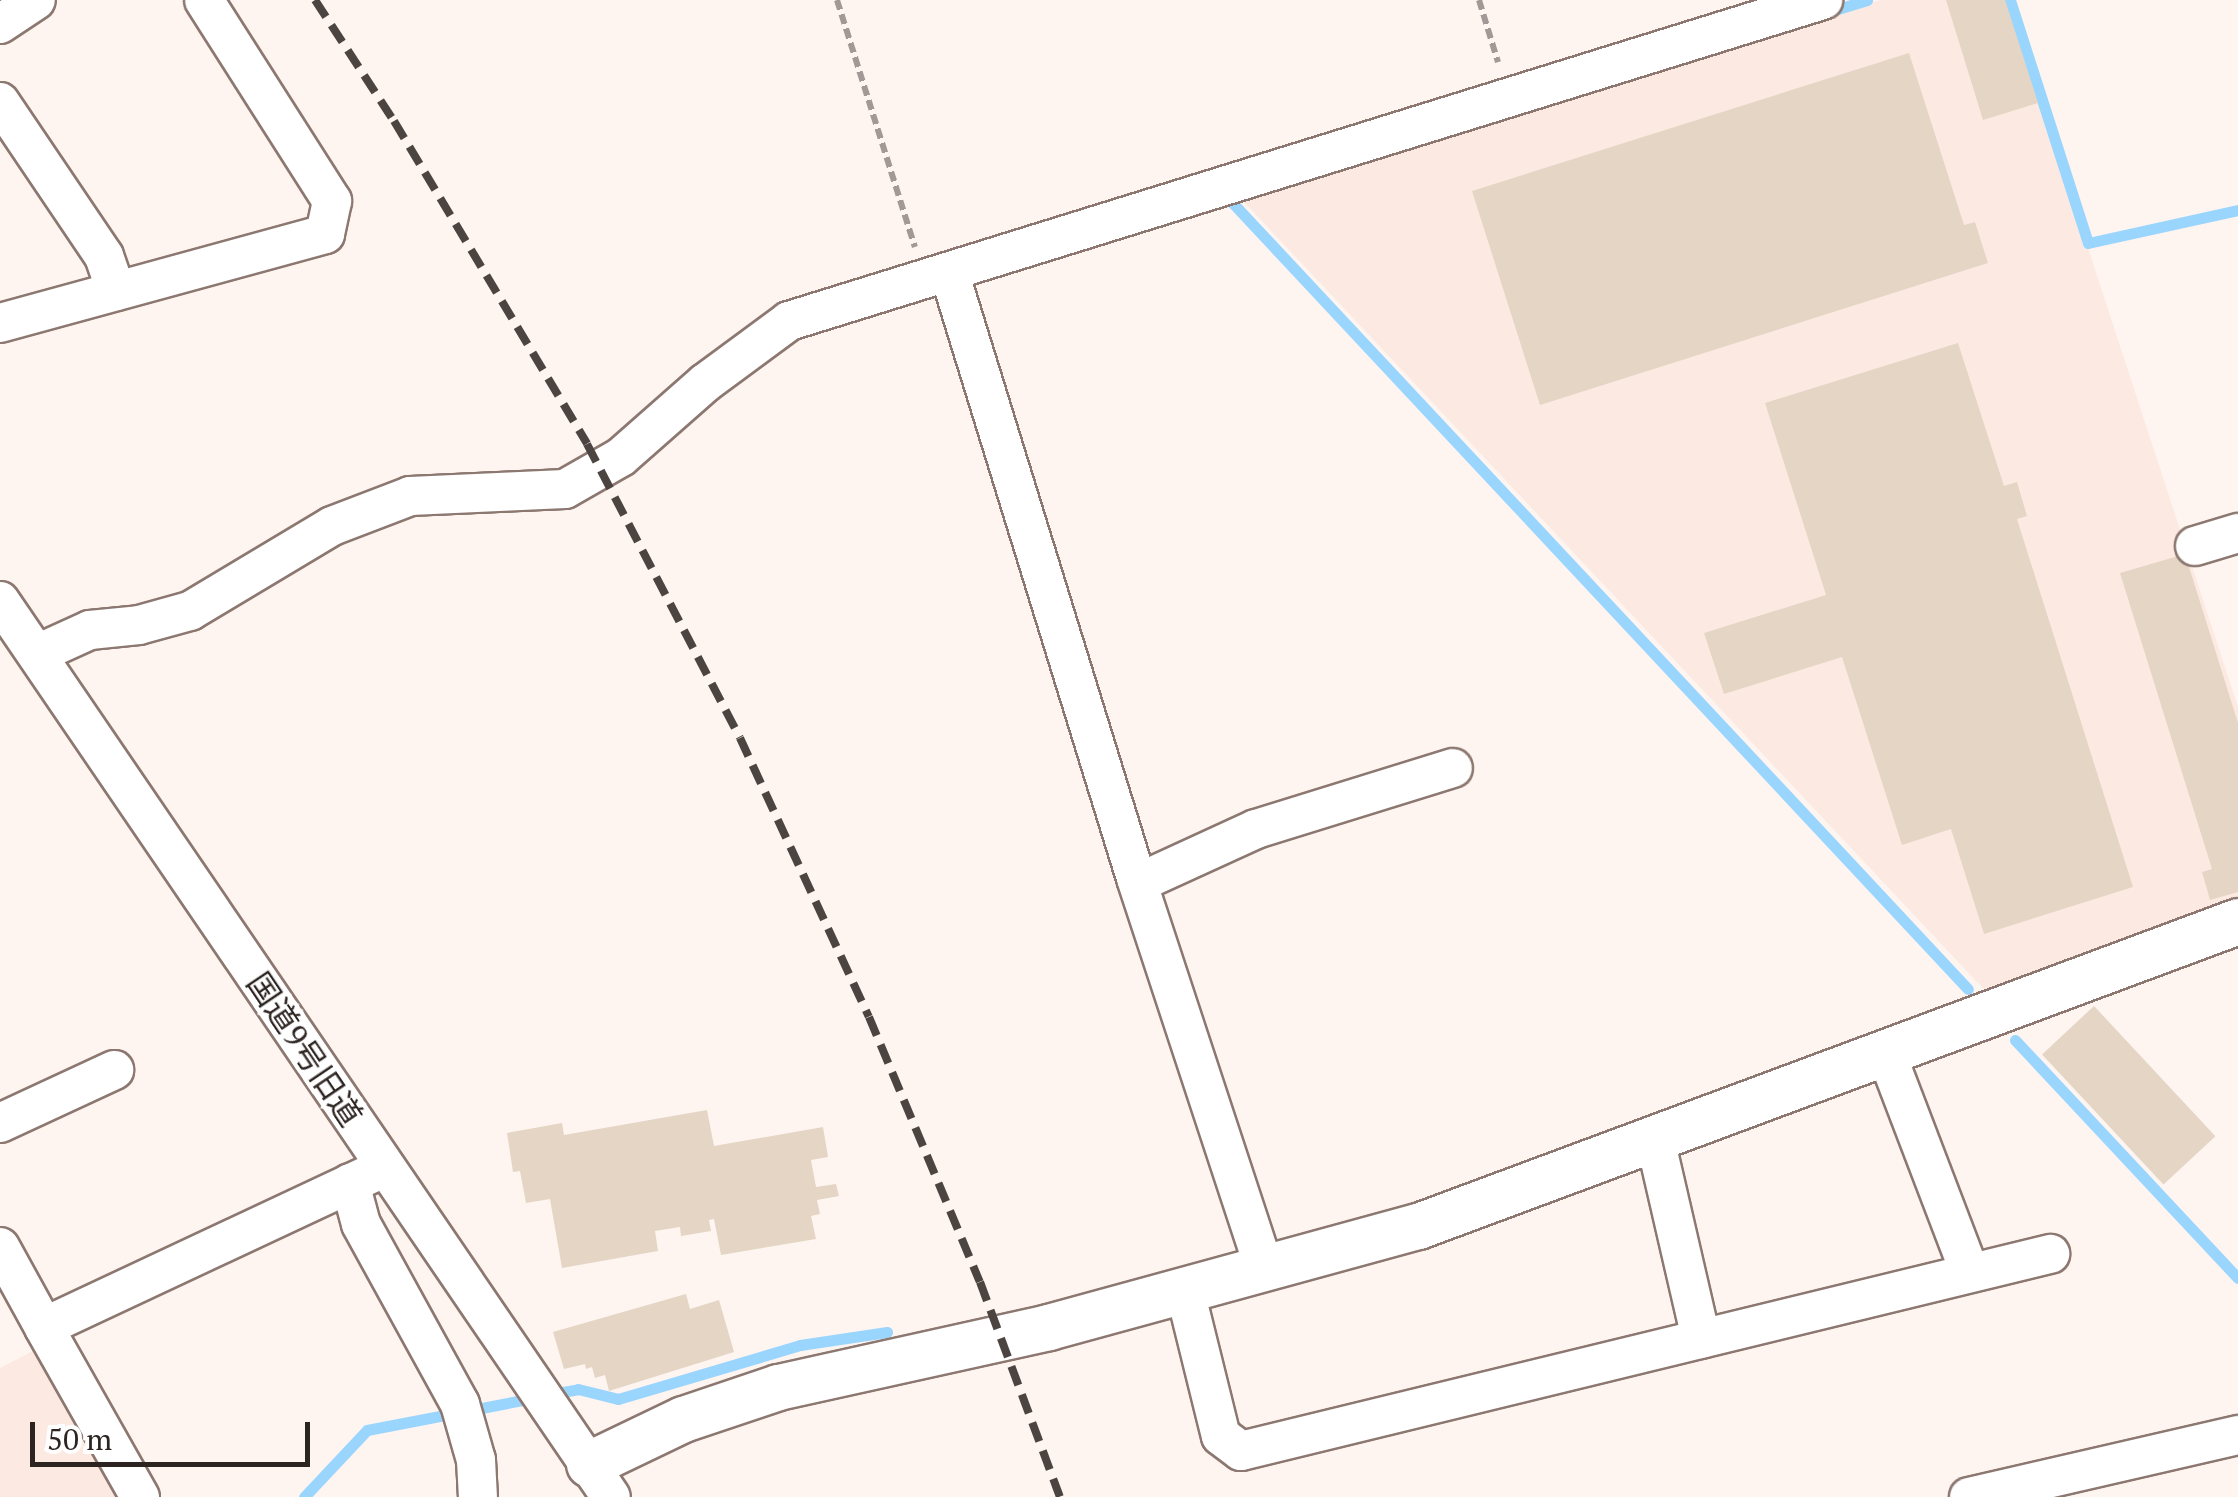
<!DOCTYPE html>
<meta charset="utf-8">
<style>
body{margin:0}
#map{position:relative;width:2238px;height:1497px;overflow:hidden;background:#fef5f1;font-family:"PT Serif","Noto Sans JP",serif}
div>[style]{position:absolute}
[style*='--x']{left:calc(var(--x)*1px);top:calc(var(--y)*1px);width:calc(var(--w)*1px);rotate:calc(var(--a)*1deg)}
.built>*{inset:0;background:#fceae2}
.stream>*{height:11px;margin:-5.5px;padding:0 5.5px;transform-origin:5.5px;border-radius:5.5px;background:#9ad5fe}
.building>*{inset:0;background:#e4d5c5;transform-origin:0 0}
.path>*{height:6px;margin-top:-3px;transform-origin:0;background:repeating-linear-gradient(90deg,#a29996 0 10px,transparent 0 15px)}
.roads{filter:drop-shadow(2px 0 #8c7870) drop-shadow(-2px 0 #8c7870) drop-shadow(0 2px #8c7870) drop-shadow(0 -2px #8c7870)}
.minor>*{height:38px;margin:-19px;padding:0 19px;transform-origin:19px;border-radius:19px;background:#fff}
.tertiary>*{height:45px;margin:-22.5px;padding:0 22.5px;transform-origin:22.5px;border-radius:22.5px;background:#fff}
.rail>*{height:8px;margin-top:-4px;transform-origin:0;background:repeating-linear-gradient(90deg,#4c4441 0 20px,transparent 0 30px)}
span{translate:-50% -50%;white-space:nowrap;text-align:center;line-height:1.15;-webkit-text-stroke:8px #fff;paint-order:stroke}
.street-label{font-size:32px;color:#2c2421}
.scale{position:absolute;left:30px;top:1422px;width:280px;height:45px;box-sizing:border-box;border:5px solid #2c2421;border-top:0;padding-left:12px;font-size:30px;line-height:35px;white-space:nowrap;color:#2c2421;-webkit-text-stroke:8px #fff;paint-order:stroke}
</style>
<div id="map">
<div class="built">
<i style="clip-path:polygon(1880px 0,2007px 0,2238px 707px,2238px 905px,1992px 998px,1244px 202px)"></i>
<i style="clip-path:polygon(37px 1349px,122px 1497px,0 1497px,0 1368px)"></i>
</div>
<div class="stream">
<i style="--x:2010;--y:0;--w:255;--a:72.2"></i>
<i style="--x:2088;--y:243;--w:154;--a:-12.4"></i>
<i style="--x:1828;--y:12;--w:41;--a:-17.1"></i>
<i style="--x:1228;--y:198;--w:1083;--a:46.91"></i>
<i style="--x:2015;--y:1040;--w:326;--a:46.9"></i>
<i style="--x:551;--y:1394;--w:27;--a:-10"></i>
<i style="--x:578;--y:1389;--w:41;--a:14"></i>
<i style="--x:618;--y:1399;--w:190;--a:-16.5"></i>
<i style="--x:800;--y:1345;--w:88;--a:-8.5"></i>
<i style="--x:304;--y:1497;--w:92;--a:-46.8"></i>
<i style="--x:367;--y:1430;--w:169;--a:-10.9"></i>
</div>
<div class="building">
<i style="clip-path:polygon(1946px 0,2005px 0,2038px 103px,1983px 120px)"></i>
<i style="clip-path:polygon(1909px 53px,1964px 225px,1975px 222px,1988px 263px,1540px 405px,1472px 191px)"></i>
<i style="clip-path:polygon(1958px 343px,2004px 486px,2017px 482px,2027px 516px,2017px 519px,2133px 887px,1984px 934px,1951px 829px,1902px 845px,1842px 657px,1724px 694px,1704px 633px,1826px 595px,1765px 403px)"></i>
<i style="clip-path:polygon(2185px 554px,2238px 723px,2238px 892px,2210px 900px,2202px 872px,2212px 869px,2120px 573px)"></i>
<i style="left:2094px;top:1006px;width:178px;height:71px;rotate:47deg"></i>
<i style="clip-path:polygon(707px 1110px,714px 1146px,823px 1127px,828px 1157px,811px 1160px,816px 1187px,836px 1184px,839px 1196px,817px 1200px,820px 1214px,811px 1216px,816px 1239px,721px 1255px,714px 1219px,709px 1220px,711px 1231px,681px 1236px,680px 1227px,655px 1231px,658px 1251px,562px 1268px,550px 1199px,526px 1203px,520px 1171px,513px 1172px,507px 1133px,562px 1123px,564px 1135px)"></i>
<i style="clip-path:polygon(686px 1294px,690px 1309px,719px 1300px,734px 1352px,609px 1391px,605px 1375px,595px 1378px,592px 1367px,586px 1369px,585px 1364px,564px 1369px,553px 1332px)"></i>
</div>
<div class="path">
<i style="--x:837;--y:0;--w:259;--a:72.5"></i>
<i style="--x:1479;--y:0;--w:65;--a:73"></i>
</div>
<div class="roads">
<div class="minor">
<i style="--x:0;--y:24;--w:43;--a:-33.7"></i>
<i style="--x:0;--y:102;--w:186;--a:56"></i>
<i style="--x:104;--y:256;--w:37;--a:71"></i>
<i style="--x:949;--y:272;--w:634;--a:72.85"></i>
<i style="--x:1136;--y:878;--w:413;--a:71.8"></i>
<i style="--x:0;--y:323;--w:337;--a:-15.3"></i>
<i style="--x:325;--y:234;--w:34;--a:-78"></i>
<i style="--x:332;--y:201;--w:238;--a:-122.5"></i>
<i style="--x:2195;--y:546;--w:45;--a:-16.8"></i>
<i style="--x:0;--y:601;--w:1084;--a:55.71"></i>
<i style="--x:37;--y:654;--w:58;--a:-24.4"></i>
<i style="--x:90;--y:630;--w:49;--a:-5.8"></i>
<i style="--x:139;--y:625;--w:53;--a:-15.4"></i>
<i style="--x:190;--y:611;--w:165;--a:-30.9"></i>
<i style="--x:332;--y:526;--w:84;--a:-21"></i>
<i style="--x:410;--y:496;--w:155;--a:-2.6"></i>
<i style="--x:565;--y:489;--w:64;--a:-29.7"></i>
<i style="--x:621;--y:457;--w:112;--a:-41.4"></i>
<i style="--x:705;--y:383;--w:104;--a:-36.4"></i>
<i style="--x:789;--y:321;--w:1083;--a:-17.25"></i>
<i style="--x:1138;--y:883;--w:130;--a:-24.6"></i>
<i style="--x:1256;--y:829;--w:206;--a:-17.2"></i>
<i style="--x:1886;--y:1053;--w:235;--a:69.1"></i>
<i style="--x:0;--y:1123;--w:126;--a:-24.9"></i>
<i style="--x:1655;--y:1139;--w:205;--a:77"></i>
<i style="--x:350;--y:1183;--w:42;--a:75"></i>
<i style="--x:361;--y:1224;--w:205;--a:61.2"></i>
<i style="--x:460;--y:1404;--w:58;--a:74.1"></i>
<i style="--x:476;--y:1460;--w:37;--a:87"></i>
<i style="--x:0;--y:1247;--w:91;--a:61.2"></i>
<i style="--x:1185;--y:1291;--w:149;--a:76.1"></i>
<i style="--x:1221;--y:1436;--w:25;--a:37"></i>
<i style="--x:1241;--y:1451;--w:833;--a:-13.69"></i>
<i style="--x:140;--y:1497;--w:195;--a:-119.5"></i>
<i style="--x:44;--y:1327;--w:377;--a:-25.1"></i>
<i style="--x:1969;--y:1497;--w:276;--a:-13"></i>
</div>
<div class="tertiary">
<i style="--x:589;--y:1464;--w:104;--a:-25.6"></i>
<i style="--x:683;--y:1419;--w:100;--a:-18.6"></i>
<i style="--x:778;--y:1387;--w:277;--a:-12.5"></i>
<i style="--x:1048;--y:1327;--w:384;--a:-15.3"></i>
<i style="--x:1418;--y:1226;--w:875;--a:-20.4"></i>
</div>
</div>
<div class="rail">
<i style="--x:315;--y:0;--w:145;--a:56.9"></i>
<i style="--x:394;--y:121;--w:376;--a:59.1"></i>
<i style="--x:587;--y:444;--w:331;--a:62.5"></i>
<i style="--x:740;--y:738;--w:307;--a:65.2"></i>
<i style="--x:869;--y:1017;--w:287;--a:67.3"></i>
<i style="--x:980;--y:1282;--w:229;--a:69.6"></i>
</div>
<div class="street-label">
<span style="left:305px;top:1049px;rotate:56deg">国道9号旧道</span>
</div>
<div class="scale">50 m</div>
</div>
